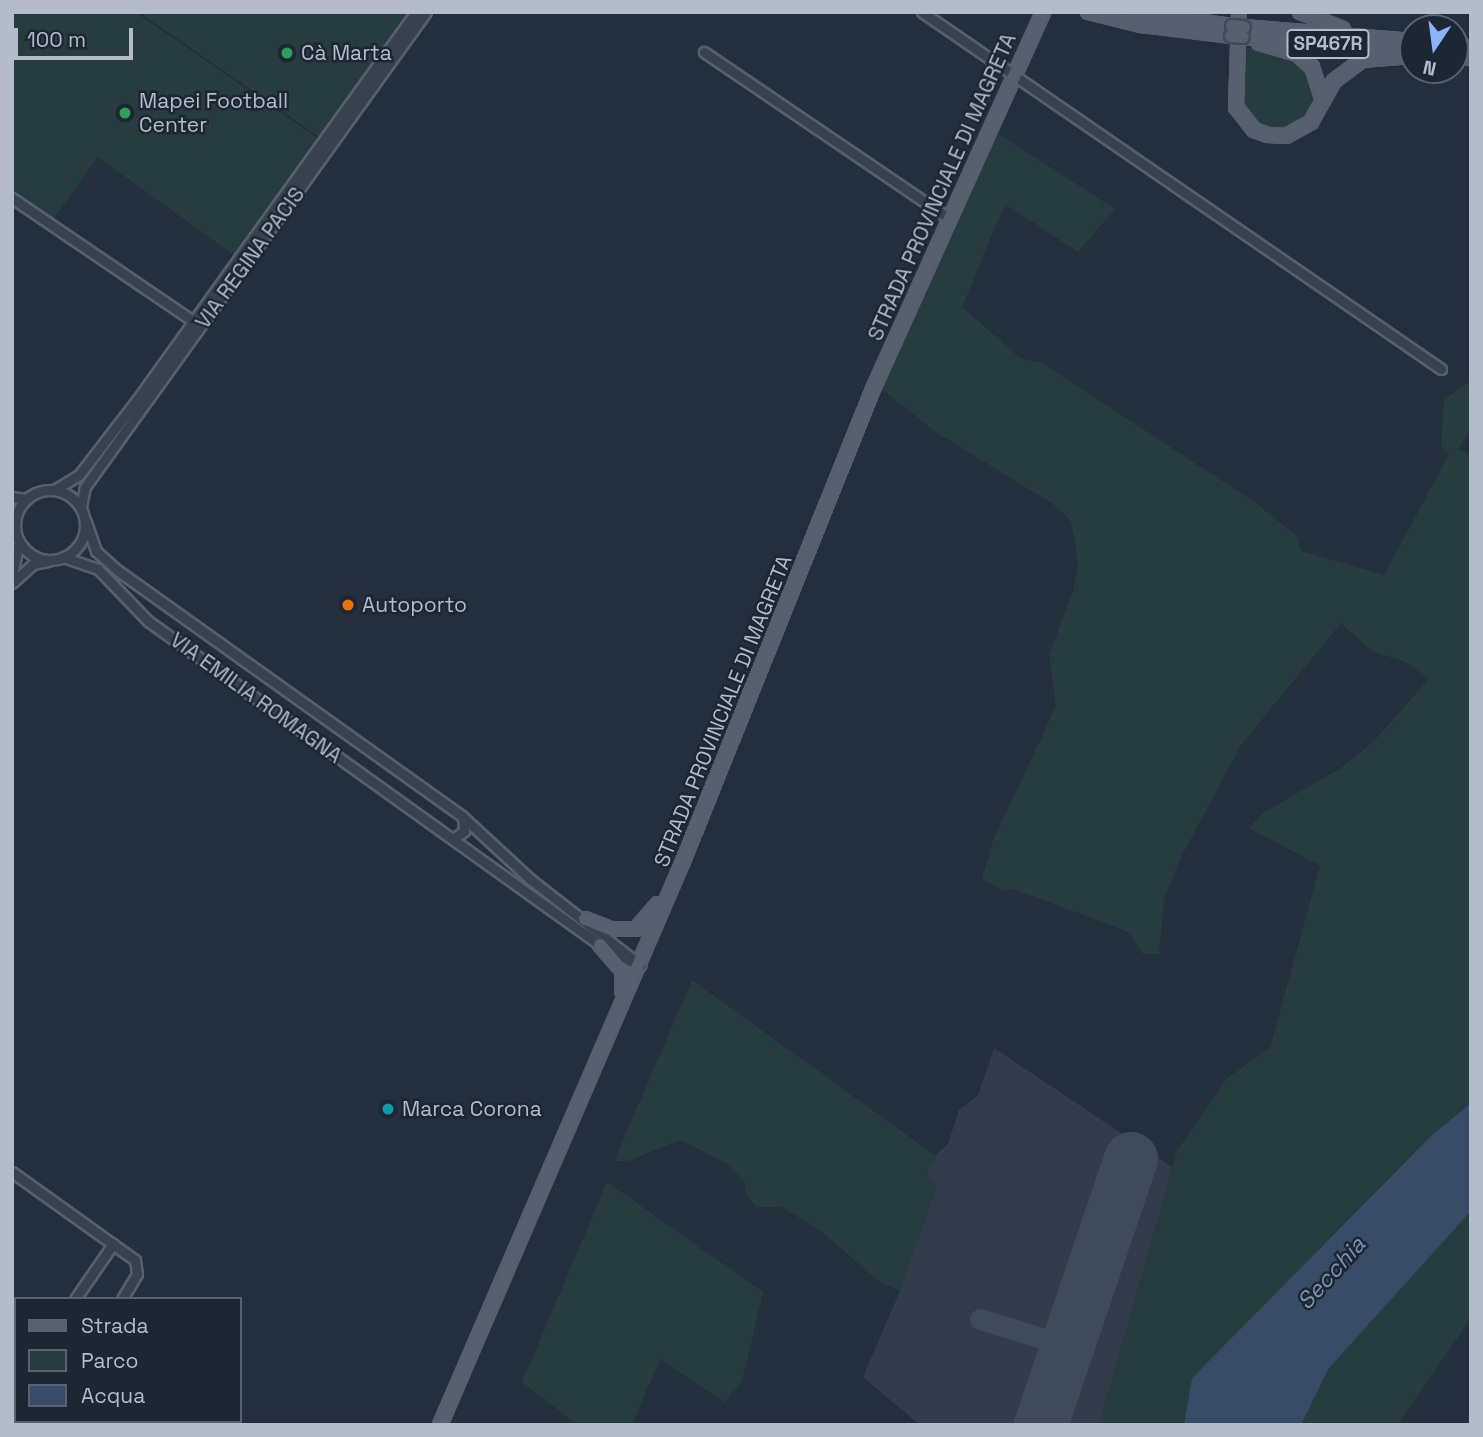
<!DOCTYPE html>
<meta charset="utf-8">
<style>
body{margin:0}
#map{position:relative;width:1483px;height:1437px;overflow:hidden;background:#242f3e;font-family:"Space Grotesk",sans-serif}
div>[style]{position:absolute}
[style*='--x']{left:calc(var(--x)*1px);top:calc(var(--y)*1px);width:calc(var(--w)*1px);rotate:calc(var(--a)*1deg)}
.airport>*{inset:0;background:#323c4b}
.green>*{inset:0;background:#263c3f}
.water>*{inset:0;background:#394c67}
.taxiway>*{height:21px;margin:-10.5px;padding:0 10.5px;transform-origin:10.5px;border-radius:10.5px;background:#3f4a5a}
.runway>*{height:54px;margin:-27px;padding:0 27px;transform-origin:27px;border-radius:27px;background:#3f4a5a}
.roads{filter:drop-shadow(2px 0 #565f6c) drop-shadow(-2px 0 #565f6c) drop-shadow(0 2px #565f6c) drop-shadow(0 -2px #565f6c)}
.minor>*{height:9px;margin:-4.5px;padding:0 4.5px;transform-origin:4.5px;border-radius:4.5px;background:#38414e}
.minor>.ring{margin:-4.5px;padding:0;box-sizing:content-box;background:none;border:9px solid #38414e;border-radius:50%}
.major>*{height:12px;margin:-6px;padding:0 6px;transform-origin:6px;border-radius:6px;background:#56606e}
.bridges{filter:drop-shadow(2px 0 #414a57) drop-shadow(-2px 0 #414a57) drop-shadow(0 2px #414a57) drop-shadow(0 -2px #414a57)}
.major-bridge>*{height:12px;margin:-6px;padding:0 6px;transform-origin:6px;border-radius:6px;background:#56606e}
.dots>*{width:19px;height:19px;translate:-50% -50%;box-sizing:border-box;border:4px solid #1d2633;border-radius:50%}
span{translate:-50% -50%;white-space:nowrap;text-align:center;line-height:1.15;-webkit-text-stroke:5px #1d2633;paint-order:stroke}
.shield-label span{padding:2px 5px;background:#1d2633;border:2px solid;border-radius:5px;-webkit-text-stroke-width:0}
.shield-label{font-size:19px;color:#b4bcc9;font-weight:700}
.poi-label{font-size:21px;color:#b4bcc9}
.left{translate:0 -50%;text-align:left}
.street-label{font-size:21px;color:#b4bcc9}
.water-label{font-size:23px;color:#7c92b1;font-style:italic}
.frame{position:absolute;inset:0;border:14px solid #b4bcc9;pointer-events:none}
.legend{position:absolute;left:14px;top:1297px;width:228px;height:126px;box-sizing:border-box;background:#1d2633;border:2px solid #59626f;margin:0;padding:9px 12px;list-style:none;font-size:21px;color:#b4bcc9}
.legend li{display:flex;align-items:center;gap:14px;height:35px}
.legend b{width:35px;border:2px solid #59626f}
.north{position:absolute;left:1399px;top:14px;width:70px;height:70px;box-sizing:border-box;background:#1d2633;border:2px solid #59626f;border-radius:50%;rotate:193deg;font-size:19px;font-weight:700;line-height:28px;text-align:center;color:#b4bcc9}
.north::after{content:'';display:block;margin:auto;width:24px;height:32px;background:#8ab4f8;clip-path:polygon(50% 0,100% 100%,50% 72%,0 100%)}
.scale{position:absolute;left:14px;top:28px;width:119px;height:32px;box-sizing:border-box;border:4px solid #b4bcc9;border-top:0;padding-left:9px;font-size:21px;line-height:24px;white-space:nowrap;color:#b4bcc9;-webkit-text-stroke:5px #1d2633;paint-order:stroke}
</style>
<div id="map">
<div class="airport">
<i style="clip-path:polygon(994px 1048px,1175px 1169px,1099px 1425px,920px 1425px,863px 1377px,900px 1291px,930px 1160px,948px 1144px,959px 1110px,978px 1095px)"></i>
</div>
<div class="green">
<i style="clip-path:polygon(12px 12px,135px 12px,317px 138px,234px 255px,98px 157px,47px 228px,12px 204px)"></i>
<i style="clip-path:polygon(139px 12px,417px 12px,340px 123px,318px 136px)"></i>
<i style="clip-path:polygon(1241px 46px,1296px 58px,1308px 69px,1315px 96px,1312px 111px,1301px 123px,1273px 131px,1259px 126px,1240px 104px)"></i>
<i style="clip-path:polygon(997px 133px,1115px 209px,1078px 252px,1005px 204px,962px 307px,1020px 358px,1042px 363px,1253px 501px,1296px 535px,1301px 551px,1384px 575px,1449px 454px,1441px 447px,1444px 400px,1471px 381px,1471px 429px,1458px 449px,1471px 455px,1471px 1103px,1432px 1135px,1192px 1378px,1184px 1425px,1099px 1425px,1177px 1151px,1227px 1078px,1270px 1048px,1320px 866px,1249px 828px,1263px 813px,1341px 768px,1374px 741px,1429px 679px,1404px 661px,1373px 652px,1341px 623px,1241px 745px,1179px 861px,1164px 901px,1159px 954px,1143px 954px,1130px 933px,1111px 925px,1013px 889px,1004px 891px,982px 879px,993px 841px,1056px 706px,1049px 655px,1073px 591px,1078px 568px,1075px 539px,1070px 520px,1053px 504px,937px 433px,882px 389px,924px 287px)"></i>
<i style="clip-path:polygon(692px 980px,936px 1156px,926px 1173px,937px 1186px,900px 1291px,880px 1282px,821px 1231px,782px 1207px,756px 1207px,746px 1194px,744px 1181px,726px 1163px,681px 1140px,628px 1161px,614px 1161px)"></i>
<i style="clip-path:polygon(607px 1182px,763px 1292px,742px 1382px,724px 1402px,660px 1359px,632px 1425px,578px 1425px,522px 1382px)"></i>
<i style="clip-path:polygon(1471px 1211px,1471px 1318px,1397px 1425px,1301px 1425px,1329px 1368px)"></i>
</div>
<div class="water">
<i style="clip-path:polygon(1471px 1103px,1471px 1211px,1329px 1368px,1301px 1425px,1184px 1425px,1192px 1378px,1432px 1135px)"></i>
</div>
<div class="taxiway">
<i style="--x:980;--y:1319;--w:92;--a:17.1"></i>
</div>
<div class="runway">
<i style="--x:1041;--y:1425;--w:281;--a:-71.3"></i>
</div>
<div class="roads">
<div class="minor">
<i style="--x:922;--y:12;--w:630;--a:34.52"></i>
<i style="--x:704;--y:52;--w:295;--a:34.2"></i>
<i style="--x:12;--y:198;--w:219;--a:34.2"></i>
<i style="--x:54;--y:490;--w:29;--a:-31"></i>
<i style="--x:79;--y:475;--w:95;--a:-52.3"></i>
<i style="--x:137;--y:400;--w:478;--a:-54.3"></i>
<i class="ring" style="left:15px;top:490px;width:61px;height:61px"></i>
<i style="--x:12;--y:497;--w:14;--a:8"></i>
<i style="--x:81;--y:507;--w:20;--a:-79"></i>
<i style="--x:85;--y:487;--w:585;--a:-54.33"></i>
<i style="--x:86;--y:522;--w:31;--a:71"></i>
<i style="--x:96;--y:551;--w:28;--a:42"></i>
<i style="--x:117;--y:570;--w:424;--a:35.5"></i>
<i style="--x:462;--y:816;--w:93;--a:42.8"></i>
<i style="--x:530;--y:879;--w:140;--a:38"></i>
<i style="--x:63;--y:557;--w:37;--a:19"></i>
<i style="--x:98;--y:569;--w:72;--a:46.1"></i>
<i style="--x:148;--y:621;--w:556;--a:35.63"></i>
<i style="--x:600;--y:945;--w:43;--a:27.8"></i>
<i style="--x:12;--y:575;--w:34;--a:-78"></i>
<i style="--x:12;--y:583;--w:28;--a:-42"></i>
<i style="--x:33;--y:564;--w:15;--a:-11"></i>
<i style="--x:453;--y:839;--w:14;--a:-36"></i>
<i style="--x:464;--y:831;--w:14;--a:-94"></i>
<i style="--x:12;--y:1172;--w:151;--a:35.6"></i>
<i style="--x:135;--y:1260;--w:14;--a:82"></i>
<i style="--x:137;--y:1274;--w:29;--a:121"></i>
<i style="--x:75;--y:1299;--w:67;--a:-55.4"></i>
<i style="--x:12;--y:1371;--w:4;--a:27"></i>
<i style="--x:32;--y:1425;--w:4;--a:-63"></i>
</div>
<div class="major">
<i style="--x:1088;--y:12;--w:55;--a:13.8"></i>
<i style="--x:1141;--y:25;--w:91;--a:7"></i>
<i style="--x:1131;--y:12;--w:102;--a:7.9"></i>
<i style="--x:1239;--y:12;--w:95;--a:91.8"></i>
<i style="--x:1236;--y:107;--w:29;--a:52"></i>
<i style="--x:1254;--y:130;--w:15;--a:20"></i>
<i style="--x:1268;--y:135;--w:18;--a:3"></i>
<i style="--x:1286;--y:136;--w:29;--a:-29"></i>
<i style="--x:1311;--y:122;--w:47;--a:-60.7"></i>
<i style="--x:1334;--y:81;--w:35;--a:-37"></i>
<i style="--x:1362;--y:60;--w:51;--a:-4.5"></i>
<i style="--x:1300;--y:12;--w:46;--a:21.6"></i>
<i style="--x:1244;--y:27;--w:170;--a:4.7"></i>
<i style="--x:1243;--y:37;--w:154;--a:4.5"></i>
<i style="--x:1259;--y:43;--w:40;--a:16"></i>
<i style="--x:1297;--y:54;--w:20;--a:41"></i>
<i style="--x:1312;--y:67;--w:35;--a:72"></i>
<i style="--x:1455;--y:46;--w:16;--a:7"></i>
<i style="--x:1455;--y:56;--w:16;--a:7"></i>
<i style="--x:585;--y:919;--w:28;--a:21"></i>
<i style="--x:611;--y:929;--w:25;--a:0"></i>
<i style="--x:636;--y:929;--w:33;--a:-49"></i>
<i style="--x:600;--y:945;--w:33;--a:49"></i>
<i style="--x:622;--y:970;--w:21;--a:90"></i>
<i style="--x:440;--y:1425;--w:616;--a:-66.68"></i>
<i style="--x:684;--y:859;--w:507;--a:-68.09"></i>
<i style="--x:873;--y:389;--w:414;--a:-65.7"></i>
</div>
</div>
<div class="bridges">
<div class="major-bridge">
<i style="--x:1232;--y:26;--w:12;--a:5"></i>
<i style="--x:1231;--y:36;--w:12;--a:5"></i>
</div>
</div>
<div class="dots">
<i style="left:287px;top:53px;background:#2e9e5b"></i>
<i style="left:125px;top:113px;background:#2e9e5b"></i>
<i style="left:348px;top:605px;background:#e8710a"></i>
<i style="left:388px;top:1109px;background:#0f9aa8"></i>
</div>
<div class="shield-label">
<span style="left:1328px;top:44px">SP467R</span>
</div>
<div class="poi-label">
<span class="left" style="left:301px;top:53px">Cà Marta</span>
<span class="left" style="left:139px;top:113px">Mapei Football<br>Center</span>
<span class="left" style="left:362px;top:605px">Autoporto</span>
<span class="left" style="left:402px;top:1109px">Marca Corona</span>
</div>
<div class="street-label">
<span style="left:942px;top:187px;rotate:-66deg">STRADA PROVINCIALE DI MAGRETA</span>
<span style="left:250px;top:258px;rotate:-54deg">VIA REGINA PACIS</span>
<span style="left:256px;top:698px;rotate:36deg">VIA EMILIA ROMAGNA</span>
<span style="left:723px;top:711px;rotate:-68deg">STRADA PROVINCIALE DI MAGRETA</span>
</div>
<div class="water-label">
<span style="left:1331px;top:1273px;rotate:-48deg">Secchia</span>
</div>
<div class="frame"></div>
<ul class="legend">
<li><b style="height:9px;background:#56606e"></b>Strada</li>
<li><b style="height:19px;background:#263c3f"></b>Parco</li>
<li><b style="height:19px;background:#394c67"></b>Acqua</li>
</ul>
<div class="north">N</div>
<div class="scale">100 m</div>
</div>
